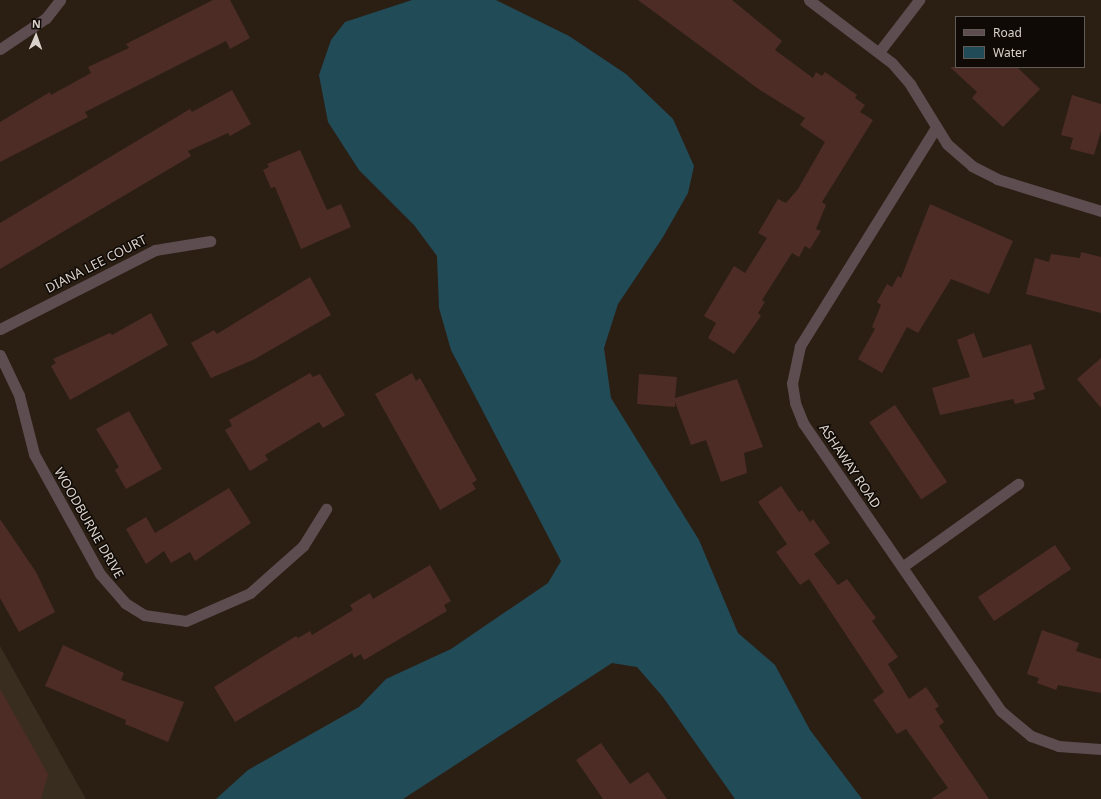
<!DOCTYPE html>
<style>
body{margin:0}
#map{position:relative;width:1101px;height:799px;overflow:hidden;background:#2b1f14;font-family:"Noto Sans",sans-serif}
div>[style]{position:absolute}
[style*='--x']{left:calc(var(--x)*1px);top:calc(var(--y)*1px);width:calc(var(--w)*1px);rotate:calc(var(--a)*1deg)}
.commercial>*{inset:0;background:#392d1f}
.water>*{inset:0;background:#224b58}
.building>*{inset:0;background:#4d2c25;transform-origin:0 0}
.minor>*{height:11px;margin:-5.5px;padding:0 5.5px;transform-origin:5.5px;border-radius:5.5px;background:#5d4d50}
span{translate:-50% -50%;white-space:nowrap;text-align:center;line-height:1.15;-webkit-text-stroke:3px #0f0a06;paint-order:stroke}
.street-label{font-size:13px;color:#dbd2cb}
.legend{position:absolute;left:955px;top:16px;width:130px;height:52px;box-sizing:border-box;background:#0f0a06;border:1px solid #615a55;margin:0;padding:5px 7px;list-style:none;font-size:12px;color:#dbd2cb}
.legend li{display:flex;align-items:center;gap:8px;height:20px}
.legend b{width:20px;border:1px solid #615a55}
.north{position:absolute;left:16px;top:16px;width:40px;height:40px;-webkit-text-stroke:3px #0f0a06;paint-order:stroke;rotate:2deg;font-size:11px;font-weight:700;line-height:16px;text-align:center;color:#dbd2cb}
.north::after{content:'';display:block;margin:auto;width:14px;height:18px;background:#dbd2cb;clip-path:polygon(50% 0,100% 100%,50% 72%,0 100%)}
</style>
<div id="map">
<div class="commercial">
<i style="clip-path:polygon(0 646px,86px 799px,0 799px)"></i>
</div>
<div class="water">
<i style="clip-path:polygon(412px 0,496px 0,569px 36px,626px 74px,673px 119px,694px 166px,688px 193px,663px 237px,618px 304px,604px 348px,611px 398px,699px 540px,738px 633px,775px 665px,810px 730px,862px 799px,735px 799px,663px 697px,637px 667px,612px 663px,403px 799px,216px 799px,248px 770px,359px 707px,386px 679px,451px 649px,548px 583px,561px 561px,451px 350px,439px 308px,437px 256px,414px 225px,359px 170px,328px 122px,319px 75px,331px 40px,345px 22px)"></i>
</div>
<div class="building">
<i style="clip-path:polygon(213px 0,230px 0,250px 38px,230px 49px,226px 41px,85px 112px,88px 117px,0 162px,0 122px,50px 92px,51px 95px,91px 73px,88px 67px,129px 48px,126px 44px)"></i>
<i style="clip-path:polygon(638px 0,732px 0,782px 41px,775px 50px,813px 78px,816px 72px,822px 76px,825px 72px,857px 95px,855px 98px,865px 105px,860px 112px,873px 120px,822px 202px,826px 205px,816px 229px,821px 231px,810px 249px,805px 246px,799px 257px,792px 253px,762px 300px,765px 302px,758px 313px,761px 316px,734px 354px,708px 338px,716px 323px,704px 316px,734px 266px,745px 273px,767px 238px,758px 233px,778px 199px,786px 203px,798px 189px,825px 142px,800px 125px,805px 118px,760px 90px)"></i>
<i style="clip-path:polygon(950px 67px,1017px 67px,1040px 89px,1003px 127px,972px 98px,977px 92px)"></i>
<i style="clip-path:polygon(232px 90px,251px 124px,230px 136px,228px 133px,188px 151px,191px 156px,0 269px,0 223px,190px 109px,192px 112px)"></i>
<i style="clip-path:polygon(1072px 95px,1101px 104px,1101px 131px,1094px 155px,1070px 149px,1073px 138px,1061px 135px)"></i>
<i style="clip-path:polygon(300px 150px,327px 210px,341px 204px,351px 227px,301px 249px,275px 187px,271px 188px,263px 170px,269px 167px,267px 164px)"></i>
<i style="clip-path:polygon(930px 204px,1013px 241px,989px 294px,951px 279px,918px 333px,907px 327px,882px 373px,858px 359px,875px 329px,872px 327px,881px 305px,877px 302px,887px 284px,892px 287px,898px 276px,901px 278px)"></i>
<i style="clip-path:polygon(1081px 252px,1101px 257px,1101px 313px,1026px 294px,1035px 258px,1049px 262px,1051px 254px,1080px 258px)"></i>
<i style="clip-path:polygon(310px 277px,331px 315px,255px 359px,211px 378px,191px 343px,214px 330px,217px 334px)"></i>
<i style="clip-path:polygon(151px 313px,168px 345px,70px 400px,51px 366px,56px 363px,53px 359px,110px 333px,112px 335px)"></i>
<i style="clip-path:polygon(974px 333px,983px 358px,1031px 344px,1045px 389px,1033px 393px,1035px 399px,1015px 404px,1013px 399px,940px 415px,932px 388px,970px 377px,957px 340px)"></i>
<i style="clip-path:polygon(1101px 358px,1101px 408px,1077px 379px)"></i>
<i style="clip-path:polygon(310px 373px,313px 377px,320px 374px,345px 415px,323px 428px,319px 422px,265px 455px,268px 460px,250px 471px,225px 430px,232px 426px,229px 420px)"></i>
<i style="clip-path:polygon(412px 373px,416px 381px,420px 378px,477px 480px,472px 483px,476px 489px,440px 510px,375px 394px)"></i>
<i style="clip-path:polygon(639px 374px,677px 377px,675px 398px,737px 379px,763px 447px,744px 453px,747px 473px,721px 482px,706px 440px,691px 445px,675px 402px,675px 407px,637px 404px)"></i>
<i style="left:895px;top:405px;width:93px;height:31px;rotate:56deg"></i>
<i style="clip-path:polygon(129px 411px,162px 469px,126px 489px,115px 470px,119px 467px,96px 429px)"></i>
<i style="clip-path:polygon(781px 486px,799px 512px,802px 510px,810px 522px,813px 519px,830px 543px,814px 554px,838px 585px,847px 579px,876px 618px,872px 621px,898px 657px,888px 664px,909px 699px,926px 687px,939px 706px,935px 709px,944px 722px,939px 726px,989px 799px,931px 799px,948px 788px,906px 729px,897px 734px,873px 700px,884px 692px,809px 579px,800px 585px,776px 552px,787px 544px,758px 502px)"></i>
<i style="clip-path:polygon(229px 488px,251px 523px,195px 561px,190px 552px,171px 563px,164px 551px,146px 564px,126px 529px,146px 517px,155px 533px)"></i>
<i style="clip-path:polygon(0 519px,36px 572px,55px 612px,19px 632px,0 598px)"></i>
<i style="left:1055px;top:545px;width:29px;height:93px;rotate:56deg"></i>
<i style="clip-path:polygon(430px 565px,451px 601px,444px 605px,447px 611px,364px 660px,361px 654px,354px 658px,352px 653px,235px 722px,214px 687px,296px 636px,298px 638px,310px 631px,312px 635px,353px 610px,350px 605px,370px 593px,373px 599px)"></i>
<i style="clip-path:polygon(1042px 630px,1079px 643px,1076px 651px,1101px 659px,1101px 693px,1058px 685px,1056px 690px,1037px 683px,1039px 678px,1027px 674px)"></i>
<i style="clip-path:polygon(63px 645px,124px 673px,121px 680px,184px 702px,168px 742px,125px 724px,126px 720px,45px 686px)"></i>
<i style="clip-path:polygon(0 689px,48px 774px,41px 799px,0 799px)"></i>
<i style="clip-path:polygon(601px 743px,630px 784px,648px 772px,667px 799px,603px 799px,576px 760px)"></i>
</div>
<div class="minor">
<i style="--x:809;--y:0;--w:104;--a:37.2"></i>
<i style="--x:892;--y:63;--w:28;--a:49"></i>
<i style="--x:910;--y:84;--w:70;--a:58.3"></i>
<i style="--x:947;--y:144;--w:33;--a:41"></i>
<i style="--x:972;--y:166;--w:28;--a:27"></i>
<i style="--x:997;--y:179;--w:109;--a:17.1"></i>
<i style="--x:0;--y:49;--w:55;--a:-34"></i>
<i style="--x:46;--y:18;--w:23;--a:-52"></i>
<i style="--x:879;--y:52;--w:66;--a:-52.4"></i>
<i style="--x:935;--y:129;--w:256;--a:121.9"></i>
<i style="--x:800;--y:346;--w:38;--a:102"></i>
<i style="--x:792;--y:383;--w:20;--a:81"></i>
<i style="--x:795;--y:403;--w:22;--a:68"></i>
<i style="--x:803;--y:423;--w:349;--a:55.5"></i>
<i style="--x:1001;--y:711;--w:39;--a:40"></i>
<i style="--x:1031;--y:736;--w:29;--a:20"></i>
<i style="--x:1058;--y:746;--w:43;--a:4"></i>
<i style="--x:0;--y:329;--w:174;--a:-27"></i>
<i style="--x:155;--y:250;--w:56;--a:-9.3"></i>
<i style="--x:0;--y:355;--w:44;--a:64.6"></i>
<i style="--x:19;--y:395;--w:61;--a:75.7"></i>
<i style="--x:34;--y:454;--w:137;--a:61.2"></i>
<i style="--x:100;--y:574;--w:38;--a:49"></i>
<i style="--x:125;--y:603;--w:22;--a:32"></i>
<i style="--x:144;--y:615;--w:42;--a:8.1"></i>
<i style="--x:186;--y:621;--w:70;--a:-23.6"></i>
<i style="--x:250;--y:593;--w:71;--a:-41.6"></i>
<i style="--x:303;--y:546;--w:44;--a:-58.1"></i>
<i style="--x:902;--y:567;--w:143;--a:-35.6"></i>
</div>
<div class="street-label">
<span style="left:96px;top:264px;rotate:-27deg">DIANA LEE COURT</span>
<span style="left:850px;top:466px;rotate:56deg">ASHAWAY ROAD</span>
<span style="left:89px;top:523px;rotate:60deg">WOODBURNE DRIVE</span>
</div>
<ul class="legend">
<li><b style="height:5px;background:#5d4d50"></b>Road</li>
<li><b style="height:11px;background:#224b58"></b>Water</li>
</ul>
<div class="north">N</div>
</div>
